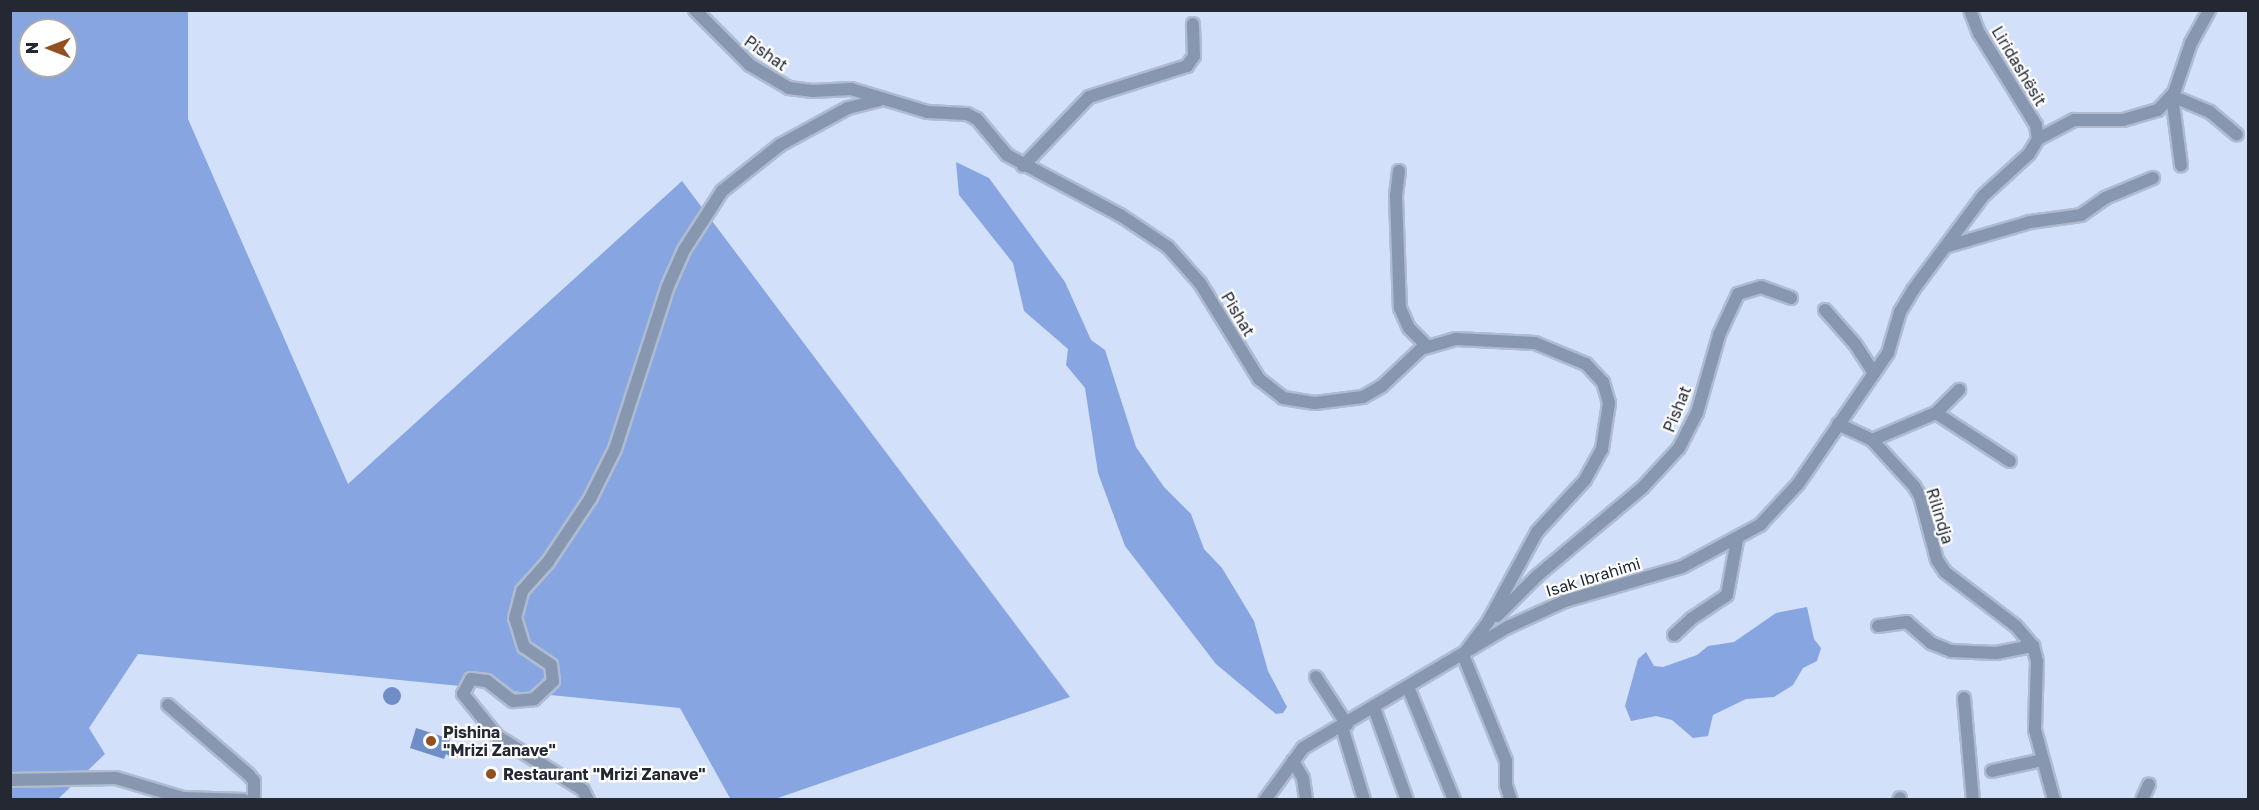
<!DOCTYPE html>
<meta charset="utf-8">
<style>
body{margin:0}
#map{position:relative;width:2259px;height:810px;overflow:hidden;background:#d2e0f9;font-family:"Golos Text",sans-serif}
div>[style]{position:absolute}
[style*='--x']{left:calc(var(--x)*1px);top:calc(var(--y)*1px);width:calc(var(--w)*1px);rotate:calc(var(--a)*1deg)}
.forest>*{inset:0;background:#87a6e1}
.water>*{inset:0;background:#6f8dc6}
.round{border-radius:50%}
.roads{filter:drop-shadow(2px 0 #afbbd1) drop-shadow(-2px 0 #afbbd1) drop-shadow(0 2px #afbbd1) drop-shadow(0 -2px #afbbd1)}
.minor>*{height:12px;margin:-6px;padding:0 6px;transform-origin:6px;border-radius:6px;background:#8897b0}
.dots>*{width:16px;height:16px;translate:-50% -50%;box-sizing:border-box;border:3px solid #fff;border-radius:50%}
span{translate:-50% -50%;white-space:nowrap;text-align:center;line-height:1.15;-webkit-text-stroke:4.5px #fff;paint-order:stroke}
.street-label{font-size:16px;color:#232832}
.poi-label{font-size:16px;color:#232832;font-weight:700}
.left{translate:0 -50%;text-align:left}
.frame{position:absolute;inset:0;border:12px solid #232832;pointer-events:none}
.north{position:absolute;left:18px;top:18px;width:60px;height:60px;box-sizing:border-box;background:#fff;border:2px solid #a7a9ad;border-radius:50%;rotate:270deg;font-size:16px;font-weight:700;line-height:24px;text-align:center;color:#232832}
.north::after{content:'';display:block;margin:auto;width:21px;height:27px;background:#924f1f;clip-path:polygon(50% 0,100% 100%,50% 72%,0 100%)}
</style>
<div id="map">
<div class="forest">
<i style="clip-path:polygon(evenodd,10px 11px,188px 11px,188px 119px,348px 484px,682px 181px,1070px 697px,775px 799px,731px 800px,680px 708px,138px 654px,89px 728px,105px 754px,58px 799px,11px 799px,10px 11px,30px 30px,66px 30px,66px 66px,30px 66px,30px 30px)"></i>
<i style="clip-path:polygon(956px 162px,989px 178px,1065px 282px,1091px 340px,1105px 350px,1136px 447px,1164px 487px,1191px 514px,1204px 549px,1222px 568px,1254px 621px,1268px 671px,1287px 707px,1283px 713px,1276px 714px,1216px 664px,1125px 546px,1098px 473px,1085px 388px,1066px 365px,1068px 349px,1024px 311px,1013px 263px,959px 195px)"></i>
<i style="clip-path:polygon(1807px 607px,1814px 639px,1821px 648px,1817px 661px,1803px 668px,1793px 685px,1774px 697px,1746px 699px,1713px 715px,1708px 736px,1693px 738px,1672px 720px,1656px 716px,1631px 721px,1625px 706px,1638px 659px,1646px 652px,1654px 666px,1663px 667px,1697px 655px,1708px 646px,1734px 642px,1776px 613px)"></i>
</div>
<div class="water">
<i class="round" style="left:383px;top:687px;width:18px;height:18px"></i>
<i style="clip-path:polygon(416px 728px,450px 739px,449px 744px,460px 747px,460px 755px,453px 758px,446px 754px,444px 759px,410px 748px)"></i>
</div>
<div class="roads">
<div class="minor">
<i style="--x:695;--y:10;--w:78;--a:45"></i>
<i style="--x:750;--y:65;--w:45;--a:30.5"></i>
<i style="--x:789;--y:88;--w:24;--a:7"></i>
<i style="--x:813;--y:91;--w:38;--a:-3"></i>
<i style="--x:851;--y:89;--w:79;--a:16.8"></i>
<i style="--x:927;--y:112;--w:40;--a:2.9"></i>
<i style="--x:967;--y:114;--w:11;--a:27"></i>
<i style="--x:977;--y:119;--w:47;--a:50.2"></i>
<i style="--x:1007;--y:155;--w:128;--a:28"></i>
<i style="--x:1120;--y:215;--w:58;--a:33.7"></i>
<i style="--x:1168;--y:247;--w:48;--a:48.4"></i>
<i style="--x:1200;--y:283;--w:113;--a:58.4"></i>
<i style="--x:1259;--y:379;--w:31;--a:38"></i>
<i style="--x:1283;--y:398;--w:32;--a:9"></i>
<i style="--x:1315;--y:403;--w:48;--a:-7.1"></i>
<i style="--x:1363;--y:397;--w:22;--a:-30"></i>
<i style="--x:1382;--y:386;--w:54;--a:-43.5"></i>
<i style="--x:1421;--y:349;--w:36;--a:-16"></i>
<i style="--x:1456;--y:339;--w:79;--a:2.9"></i>
<i style="--x:1535;--y:343;--w:55;--a:22.4"></i>
<i style="--x:1586;--y:364;--w:25;--a:47"></i>
<i style="--x:1603;--y:382;--w:22;--a:74"></i>
<i style="--x:1609;--y:403;--w:47;--a:98.7"></i>
<i style="--x:1602;--y:449;--w:35;--a:119"></i>
<i style="--x:1585;--y:480;--w:71;--a:132.7"></i>
<i style="--x:1537;--y:532;--w:102;--a:118.6"></i>
<i style="--x:1488;--y:622;--w:41;--a:127.1"></i>
<i style="--x:1970;--y:10;--w:25;--a:69"></i>
<i style="--x:1979;--y:33;--w:108;--a:58.2"></i>
<i style="--x:2036;--y:125;--w:14;--a:82"></i>
<i style="--x:2172;--y:96;--w:41;--a:22.8"></i>
<i style="--x:2210;--y:112;--w:35;--a:40"></i>
<i style="--x:2172;--y:96;--w:70;--a:82.6"></i>
<i style="--x:2038;--y:139;--w:41;--a:-27.8"></i>
<i style="--x:2074;--y:120;--w:49;--a:0"></i>
<i style="--x:2123;--y:120;--w:36;--a:-16"></i>
<i style="--x:2158;--y:110;--w:23;--a:-47"></i>
<i style="--x:2174;--y:93;--w:53;--a:-71.2"></i>
<i style="--x:2191;--y:43;--w:38;--a:-61"></i>
<i style="--x:1023;--y:166;--w:95;--a:-46.3"></i>
<i style="--x:1089;--y:97;--w:103;--a:-17.6"></i>
<i style="--x:1187;--y:66;--w:12;--a:-55"></i>
<i style="--x:1194;--y:56;--w:32;--a:-92"></i>
<i style="--x:1399;--y:171;--w:25;--a:97"></i>
<i style="--x:1396;--y:196;--w:112;--a:88"></i>
<i style="--x:1400;--y:308;--w:22;--a:66"></i>
<i style="--x:1409;--y:328;--w:25;--a:45"></i>
<i style="--x:1948;--y:246;--w:85;--a:-16.3"></i>
<i style="--x:2030;--y:222;--w:51;--a:-7.8"></i>
<i style="--x:2081;--y:215;--w:29;--a:-35"></i>
<i style="--x:2105;--y:198;--w:52;--a:-22.6"></i>
<i style="--x:1825;--y:310;--w:45;--a:48.6"></i>
<i style="--x:1855;--y:344;--w:35;--a:57"></i>
<i style="--x:1936;--y:413;--w:88;--a:33"></i>
<i style="--x:1838;--y:424;--w:38;--a:25"></i>
<i style="--x:1872;--y:440;--w:62;--a:47.6"></i>
<i style="--x:1914;--y:486;--w:12;--a:59"></i>
<i style="--x:1920;--y:496;--w:66;--a:75.1"></i>
<i style="--x:1937;--y:560;--w:14;--a:56"></i>
<i style="--x:1945;--y:572;--w:89;--a:37.3"></i>
<i style="--x:2016;--y:626;--w:26;--a:50"></i>
<i style="--x:2033;--y:646;--w:16;--a:75"></i>
<i style="--x:2037;--y:661;--w:69;--a:91.7"></i>
<i style="--x:2035;--y:730;--w:73;--a:74.8"></i>
<i style="--x:1872;--y:440;--w:69;--a:-22.9"></i>
<i style="--x:1936;--y:413;--w:33;--a:-45"></i>
<i style="--x:1497;--y:616;--w:57;--a:-45"></i>
<i style="--x:1537;--y:576;--w:138;--a:-40"></i>
<i style="--x:1643;--y:487;--w:53;--a:-47.3"></i>
<i style="--x:1679;--y:448;--w:39;--a:-63"></i>
<i style="--x:1697;--y:413;--w:81;--a:-74.2"></i>
<i style="--x:1719;--y:335;--w:45;--a:-65.1"></i>
<i style="--x:1738;--y:294;--w:24;--a:-17"></i>
<i style="--x:1761;--y:287;--w:32;--a:20"></i>
<i style="--x:1878;--y:626;--w:29;--a:-8"></i>
<i style="--x:1907;--y:622;--w:32;--a:41"></i>
<i style="--x:1931;--y:643;--w:22;--a:22"></i>
<i style="--x:1951;--y:651;--w:45;--a:2.5"></i>
<i style="--x:1996;--y:653;--w:38;--a:-11"></i>
<i style="--x:1674;--y:635;--w:23;--a:-43"></i>
<i style="--x:1691;--y:619;--w:43;--a:-33.7"></i>
<i style="--x:1727;--y:595;--w:56;--a:-79.7"></i>
<i style="--x:1463;--y:655;--w:114;--a:67.9"></i>
<i style="--x:1506;--y:761;--w:24;--a:90"></i>
<i style="--x:1506;--y:785;--w:16;--a:72"></i>
<i style="--x:1316;--y:677;--w:57;--a:57.1"></i>
<i style="--x:1408;--y:687;--w:122;--a:67.8"></i>
<i style="--x:1964;--y:698;--w:102;--a:85"></i>
<i style="--x:168;--y:705;--w:107;--a:40.8"></i>
<i style="--x:249;--y:775;--w:8;--a:50"></i>
<i style="--x:254;--y:781;--w:19;--a:90"></i>
<i style="--x:1374;--y:708;--w:98;--a:70.3"></i>
<i style="--x:1342;--y:727;--w:76;--a:73.2"></i>
<i style="--x:1293;--y:761;--w:20;--a:60"></i>
<i style="--x:1303;--y:778;--w:22;--a:82"></i>
<i style="--x:1992;--y:771;--w:51;--a:-12.4"></i>
<i style="--x:10;--y:780;--w:106;--a:-1.1"></i>
<i style="--x:116;--y:778;--w:70;--a:16.6"></i>
<i style="--x:183;--y:798;--w:61;--a:1.9"></i>
<i style="--x:588;--y:800;--w:11;--a:-117"></i>
<i style="--x:583;--y:790;--w:102;--a:-147.9"></i>
<i style="--x:497;--y:736;--w:54;--a:-129"></i>
<i style="--x:463;--y:694;--w:17;--a:-62"></i>
<i style="--x:471;--y:679;--w:16;--a:7"></i>
<i style="--x:487;--y:681;--w:33;--a:38"></i>
<i style="--x:513;--y:701;--w:21;--a:-5"></i>
<i style="--x:534;--y:699;--w:26;--a:-43"></i>
<i style="--x:553;--y:681;--w:16;--a:-97"></i>
<i style="--x:551;--y:665;--w:32;--a:-146"></i>
<i style="--x:524;--y:647;--w:30;--a:-107"></i>
<i style="--x:515;--y:618;--w:28;--a:-75"></i>
<i style="--x:522;--y:591;--w:39;--a:-48"></i>
<i style="--x:548;--y:562;--w:76;--a:-56.3"></i>
<i style="--x:590;--y:499;--w:56;--a:-63.4"></i>
<i style="--x:615;--y:449;--w:171;--a:-72"></i>
<i style="--x:668;--y:286;--w:39;--a:-66"></i>
<i style="--x:684;--y:250;--w:70;--a:-57.2"></i>
<i style="--x:722;--y:191;--w:74;--a:-38.4"></i>
<i style="--x:780;--y:145;--w:77;--a:-28.6"></i>
<i style="--x:848;--y:108;--w:32;--a:-14"></i>
<i style="--x:1265;--y:800;--w:64;--a:-53.8"></i>
<i style="--x:1303;--y:748;--w:238;--a:-30.6"></i>
<i style="--x:1508;--y:627;--w:63;--a:-24.5"></i>
<i style="--x:1565;--y:601;--w:122;--a:-16.2"></i>
<i style="--x:1682;--y:567;--w:89;--a:-28.3"></i>
<i style="--x:1760;--y:525;--w:56;--a:-47.2"></i>
<i style="--x:1798;--y:484;--w:159;--a:-55.5"></i>
<i style="--x:1888;--y:353;--w:43;--a:-73.7"></i>
<i style="--x:1900;--y:312;--w:26;--a:-59"></i>
<i style="--x:1913;--y:290;--w:117;--a:-53.3"></i>
<i style="--x:1983;--y:196;--w:62;--a:-42.4"></i>
<i style="--x:2029;--y:154;--w:17;--a:-59"></i>
<i style="--x:1899;--y:800;--w:2;--a:-63"></i>
<i style="--x:2142;--y:800;--w:17;--a:-66"></i>
</div>
</div>
<div class="dots">
<i style="left:431px;top:741px;background:#924f1f"></i>
<i style="left:491px;top:774px;background:#924f1f"></i>
</div>
<div class="street-label">
<span style="left:766px;top:53px;rotate:35deg">Pishat</span>
<span style="left:2019px;top:66px;rotate:59deg">Liridashësit</span>
<span style="left:1238px;top:314px;rotate:59deg">Pishat</span>
<span style="left:1677px;top:409px;rotate:-68deg">Pishat</span>
<span style="left:1940px;top:516px;rotate:73deg">Rilindja</span>
<span style="left:1593px;top:577px;rotate:-17deg">Isak Ibrahimi</span>
</div>
<div class="poi-label">
<span class="left" style="left:443px;top:741px">Pishina<br>"Mrizi Zanave"</span>
<span class="left" style="left:503px;top:774px">Restaurant "Mrizi Zanave"</span>
</div>
<div class="frame"></div>
<div class="north">N</div>
</div>
